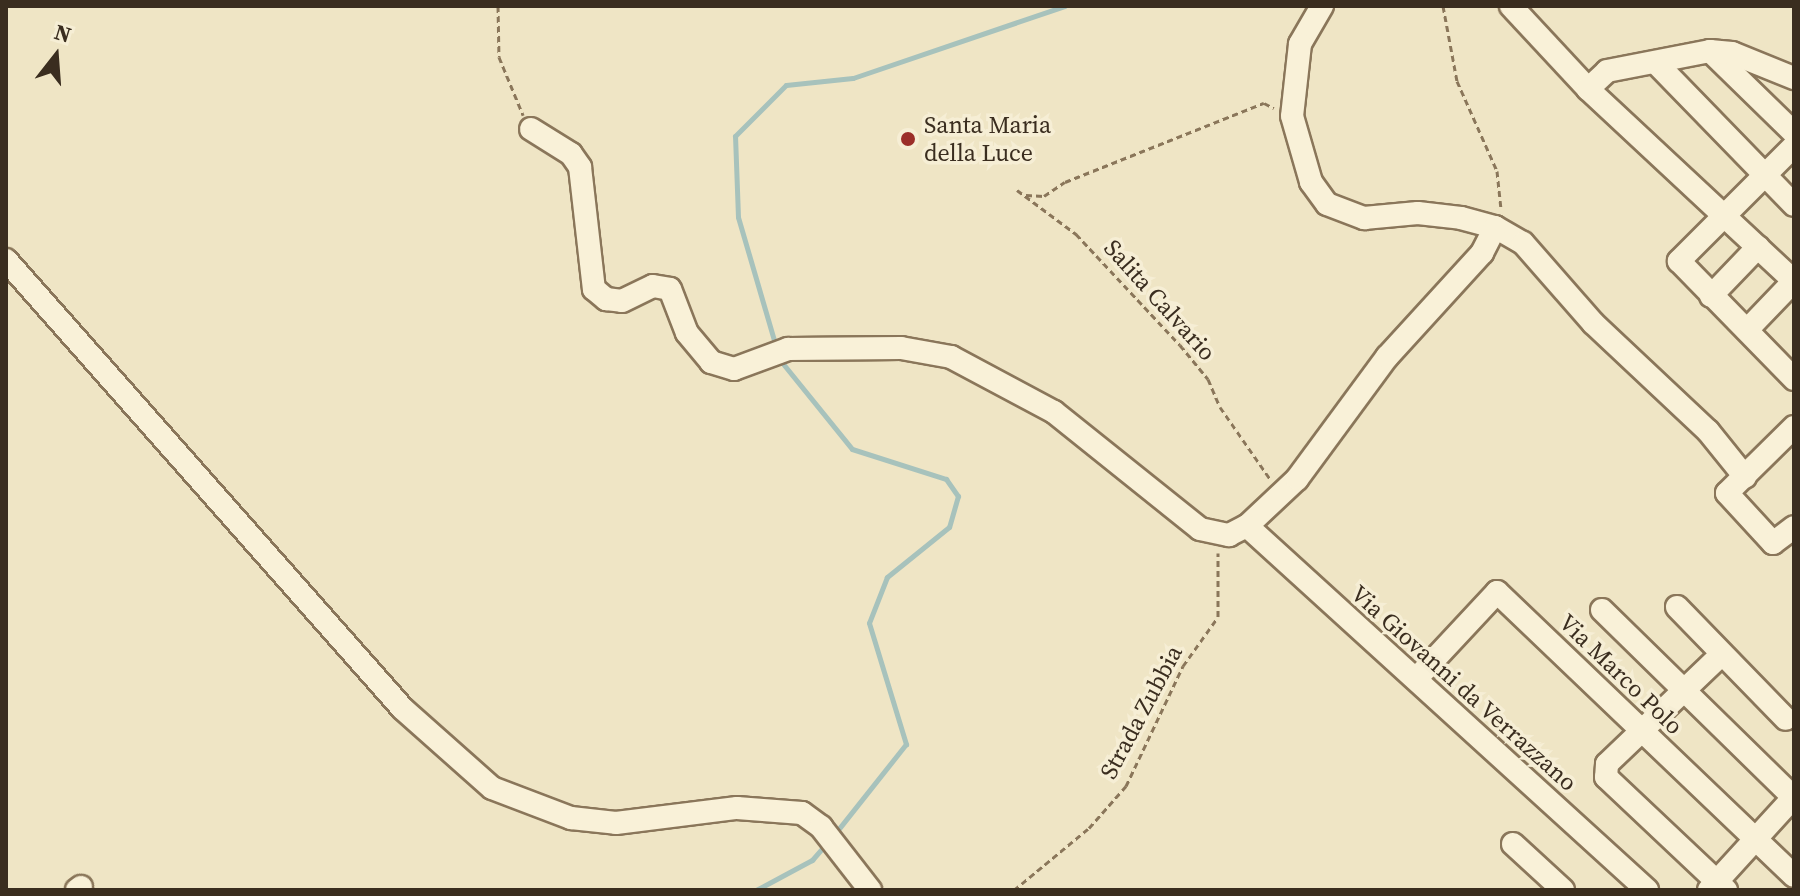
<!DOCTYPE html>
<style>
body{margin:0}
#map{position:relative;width:1800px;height:896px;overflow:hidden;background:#efe5c5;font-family:"Source Serif 4",serif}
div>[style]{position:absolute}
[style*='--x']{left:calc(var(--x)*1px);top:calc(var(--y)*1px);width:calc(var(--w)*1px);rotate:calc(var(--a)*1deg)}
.stream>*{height:5px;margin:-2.5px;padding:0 2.5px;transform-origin:2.5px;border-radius:2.5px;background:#a7c2bc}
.path>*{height:3px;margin-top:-1.5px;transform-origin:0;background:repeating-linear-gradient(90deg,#8a765a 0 6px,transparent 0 10px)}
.roads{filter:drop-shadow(2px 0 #8a765a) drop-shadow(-2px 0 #8a765a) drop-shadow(0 2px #8a765a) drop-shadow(0 -2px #8a765a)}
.minor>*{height:22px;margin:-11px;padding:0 11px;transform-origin:11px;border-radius:11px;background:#f9f1d8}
.dots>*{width:22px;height:22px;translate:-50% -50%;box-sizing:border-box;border:4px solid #f6eed5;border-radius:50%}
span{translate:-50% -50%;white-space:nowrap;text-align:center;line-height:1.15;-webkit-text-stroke:7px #f6eed5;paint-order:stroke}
.poi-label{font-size:24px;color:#3a2d1f}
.left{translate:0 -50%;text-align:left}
.street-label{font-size:24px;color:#3a2d1f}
.frame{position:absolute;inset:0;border:8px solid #3a2d1f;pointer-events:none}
.north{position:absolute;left:16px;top:16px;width:80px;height:80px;-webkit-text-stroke:6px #f6eed5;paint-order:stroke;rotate:17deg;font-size:22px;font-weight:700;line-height:32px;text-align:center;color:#3a2d1f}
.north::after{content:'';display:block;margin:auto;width:28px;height:36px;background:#3a2d1f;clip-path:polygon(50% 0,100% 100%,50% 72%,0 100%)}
</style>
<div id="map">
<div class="stream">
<i style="--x:776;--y:347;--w:135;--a:-106.3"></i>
<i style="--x:738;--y:217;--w:81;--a:-92.1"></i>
<i style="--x:735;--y:136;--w:72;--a:-45"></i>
<i style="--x:786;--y:85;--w:67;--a:-6"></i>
<i style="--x:853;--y:78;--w:224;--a:-18.8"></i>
<i style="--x:780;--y:360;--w:114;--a:51"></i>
<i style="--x:852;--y:449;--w:99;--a:17.7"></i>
<i style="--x:946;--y:479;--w:21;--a:55"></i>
<i style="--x:958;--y:496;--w:32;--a:106"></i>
<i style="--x:949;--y:527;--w:80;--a:141.1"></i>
<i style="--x:887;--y:577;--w:49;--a:111.4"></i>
<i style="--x:869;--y:623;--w:127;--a:73"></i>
<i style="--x:906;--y:744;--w:116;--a:128.4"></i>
<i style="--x:756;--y:890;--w:64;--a:-28.2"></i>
<i style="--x:812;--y:860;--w:23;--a:-49"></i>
</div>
<div class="path">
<i style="--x:498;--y:6;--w:51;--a:88.9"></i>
<i style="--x:499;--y:57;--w:63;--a:67.5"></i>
<i style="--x:1443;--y:6;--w:76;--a:79.4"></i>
<i style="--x:1457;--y:81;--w:98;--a:66"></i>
<i style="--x:1497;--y:171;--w:38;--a:84"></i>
<i style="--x:1017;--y:190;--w:74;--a:36.7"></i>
<i style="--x:1076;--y:234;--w:152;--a:46.9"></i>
<i style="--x:1180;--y:345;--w:44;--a:50.5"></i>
<i style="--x:1208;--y:379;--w:30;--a:67"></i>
<i style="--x:1220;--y:407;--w:88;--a:55.2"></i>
<i style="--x:1026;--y:195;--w:18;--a:3"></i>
<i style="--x:1044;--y:196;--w:25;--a:-34"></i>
<i style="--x:1065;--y:182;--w:214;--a:-21.7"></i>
<i style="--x:1264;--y:103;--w:11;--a:27"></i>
<i style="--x:1014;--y:890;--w:97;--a:-39.6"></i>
<i style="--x:1089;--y:828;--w:56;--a:-48.6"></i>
<i style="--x:1126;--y:786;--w:133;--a:-64.6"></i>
<i style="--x:1183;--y:666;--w:60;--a:-54.5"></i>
<i style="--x:1218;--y:617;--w:64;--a:-90"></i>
</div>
<div class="roads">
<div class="minor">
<i style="--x:1322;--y:6;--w:44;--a:120.1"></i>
<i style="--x:1300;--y:44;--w:72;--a:96.3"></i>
<i style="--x:1292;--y:116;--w:69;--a:73.9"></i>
<i style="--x:1311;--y:182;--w:27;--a:54"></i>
<i style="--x:1327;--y:204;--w:40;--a:21"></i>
<i style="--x:1364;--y:218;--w:54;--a:-5.3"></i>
<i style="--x:1418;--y:213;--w:43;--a:6.6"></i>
<i style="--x:1461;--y:218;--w:35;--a:15"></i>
<i style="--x:1495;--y:227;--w:32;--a:30"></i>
<i style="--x:1523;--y:243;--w:106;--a:48.8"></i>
<i style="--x:1593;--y:323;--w:158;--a:43.2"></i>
<i style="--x:1708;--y:431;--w:59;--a:51.2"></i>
<i style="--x:1511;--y:6;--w:113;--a:47.1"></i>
<i style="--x:1588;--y:89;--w:282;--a:43"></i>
<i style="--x:1710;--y:51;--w:117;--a:44.3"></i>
<i style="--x:1658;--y:65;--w:195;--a:45.8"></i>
<i style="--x:1588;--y:89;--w:26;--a:-43"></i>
<i style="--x:1607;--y:71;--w:105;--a:-11"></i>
<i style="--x:1710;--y:51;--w:22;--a:5"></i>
<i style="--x:1732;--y:53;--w:67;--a:22"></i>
<i style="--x:531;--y:129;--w:47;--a:32"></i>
<i style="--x:571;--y:154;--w:16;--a:55"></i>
<i style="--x:580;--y:167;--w:123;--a:83.5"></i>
<i style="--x:594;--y:289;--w:16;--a:40"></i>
<i style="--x:606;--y:299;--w:16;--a:7"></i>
<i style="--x:622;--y:301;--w:34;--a:-26"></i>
<i style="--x:653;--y:286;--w:17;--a:10"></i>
<i style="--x:670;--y:289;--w:47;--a:68.9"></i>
<i style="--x:687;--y:333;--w:38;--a:50"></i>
<i style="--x:711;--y:362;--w:24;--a:17"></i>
<i style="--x:734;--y:369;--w:58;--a:-20.3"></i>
<i style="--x:788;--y:349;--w:113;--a:-0.5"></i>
<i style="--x:901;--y:348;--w:51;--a:10.2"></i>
<i style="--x:951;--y:357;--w:117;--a:28.1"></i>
<i style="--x:1054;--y:412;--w:187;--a:38.7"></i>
<i style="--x:1200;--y:529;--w:30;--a:12"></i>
<i style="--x:1229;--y:535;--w:20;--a:-27"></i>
<i style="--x:1247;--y:526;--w:69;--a:-43.2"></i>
<i style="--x:1297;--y:479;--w:152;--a:-53.6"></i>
<i style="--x:1387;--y:357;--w:141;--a:-47.6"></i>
<i style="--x:1482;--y:253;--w:29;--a:-63"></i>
<i style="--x:1794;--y:146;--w:163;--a:135"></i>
<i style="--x:1679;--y:261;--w:165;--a:45.7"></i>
<i style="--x:6;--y:260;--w:599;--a:48.52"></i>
<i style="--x:403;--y:709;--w:119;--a:41.6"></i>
<i style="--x:492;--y:788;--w:85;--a:20.8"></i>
<i style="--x:571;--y:818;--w:45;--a:6.3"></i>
<i style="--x:616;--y:823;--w:122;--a:-7.1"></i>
<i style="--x:737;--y:808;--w:65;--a:4.4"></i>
<i style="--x:802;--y:813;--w:24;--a:36"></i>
<i style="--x:821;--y:827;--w:80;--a:52.1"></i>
<i style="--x:1711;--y:296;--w:68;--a:-46.2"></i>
<i style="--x:1747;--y:330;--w:68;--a:-46.2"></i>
<i style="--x:1794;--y:427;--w:94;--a:135.4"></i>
<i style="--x:1727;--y:493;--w:68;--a:47.4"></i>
<i style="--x:1773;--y:543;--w:26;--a:-37"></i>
<i style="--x:1247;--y:526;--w:541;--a:42.3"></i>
<i style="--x:1677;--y:607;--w:156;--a:45.8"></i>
<i style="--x:1602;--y:610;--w:269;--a:44.4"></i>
<i style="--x:1722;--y:654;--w:159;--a:136.3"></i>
<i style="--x:1607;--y:764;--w:13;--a:94"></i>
<i style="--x:1606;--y:777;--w:165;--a:43.3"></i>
<i style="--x:1416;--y:679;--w:119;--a:-47"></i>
<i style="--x:1497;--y:592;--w:411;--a:43.7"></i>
<i style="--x:1513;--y:844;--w:68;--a:42.6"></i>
<i style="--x:77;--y:890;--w:5;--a:-37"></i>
<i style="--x:1709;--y:890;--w:126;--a:-47.6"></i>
</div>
</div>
<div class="dots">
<i style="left:908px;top:139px;background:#9b2e29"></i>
</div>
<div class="poi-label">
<span class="left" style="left:924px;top:139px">Santa Maria<br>della Luce</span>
</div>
<div class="street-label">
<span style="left:1160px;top:300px;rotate:48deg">Salita Calvario</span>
<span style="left:1621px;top:674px;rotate:44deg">Via Marco Polo</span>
<span style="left:1464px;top:688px;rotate:42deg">Via Giovanni da Verrazzano</span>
<span style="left:1141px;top:712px;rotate:-62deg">Strada Zubbia</span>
</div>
<div class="frame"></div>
<div class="north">N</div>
</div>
